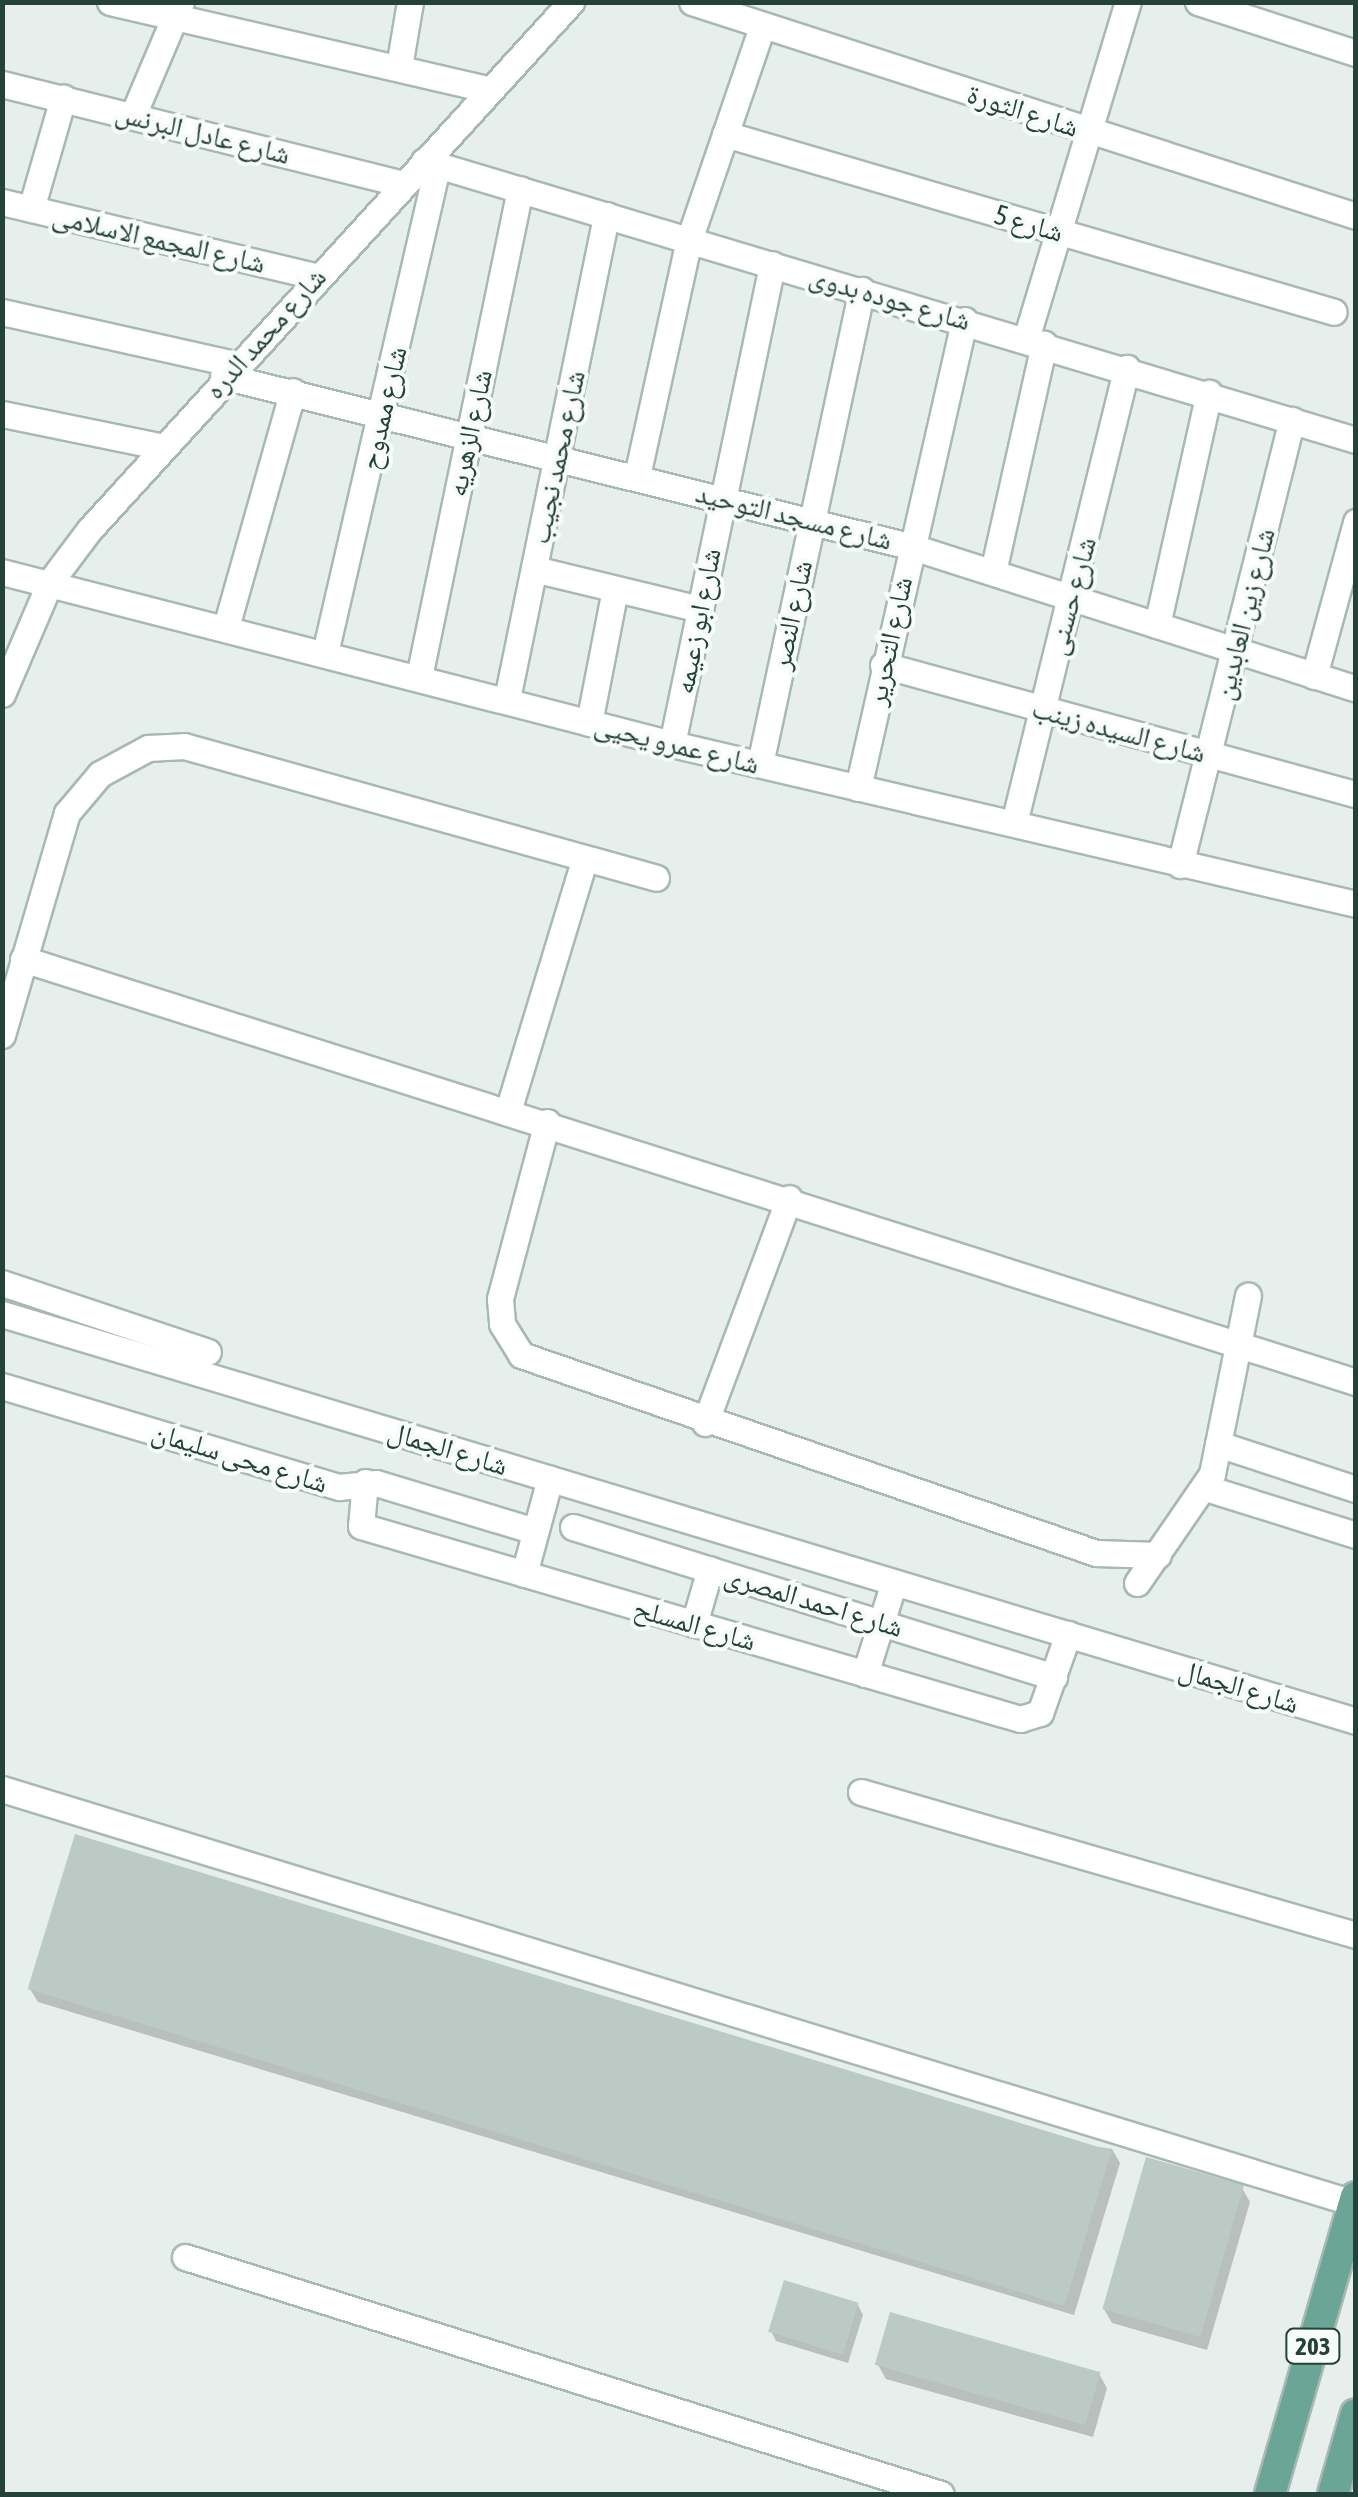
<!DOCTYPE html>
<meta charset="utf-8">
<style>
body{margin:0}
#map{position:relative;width:1358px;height:2497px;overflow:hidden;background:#e6efeb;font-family:"Asap Condensed","Noto Naskh Arabic",sans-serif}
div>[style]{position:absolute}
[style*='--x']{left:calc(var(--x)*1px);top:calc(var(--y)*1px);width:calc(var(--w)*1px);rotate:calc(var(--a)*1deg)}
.shadow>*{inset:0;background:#0003}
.building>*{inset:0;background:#bbcac4;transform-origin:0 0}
.roads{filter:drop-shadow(2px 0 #a8b8b2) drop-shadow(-2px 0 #a8b8b2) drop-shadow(0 2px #a8b8b2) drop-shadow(0 -2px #a8b8b2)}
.minor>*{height:25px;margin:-12.5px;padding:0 12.5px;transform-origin:12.5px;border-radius:12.5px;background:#fff}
.major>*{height:30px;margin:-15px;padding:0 15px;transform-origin:15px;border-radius:15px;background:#6aa596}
span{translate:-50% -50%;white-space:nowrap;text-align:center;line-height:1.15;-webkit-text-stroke:8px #f7fbf9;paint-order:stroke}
.shield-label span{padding:2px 8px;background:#f7fbf9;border:2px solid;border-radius:8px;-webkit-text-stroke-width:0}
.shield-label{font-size:25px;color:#24423a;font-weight:700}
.street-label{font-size:28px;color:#24423a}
.frame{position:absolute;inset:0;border:5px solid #24423a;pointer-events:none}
</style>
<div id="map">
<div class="shadow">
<i style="clip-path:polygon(30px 1989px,1112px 2149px,1120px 2163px,1074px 2315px,38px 2002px)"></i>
<i style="clip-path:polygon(1242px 2188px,1250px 2202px,1207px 2350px,1112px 2323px,1104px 2309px)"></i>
<i style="clip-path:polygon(858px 2305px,863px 2315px,848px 2363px,776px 2341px,771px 2331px)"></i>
<i style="clip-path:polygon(878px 2365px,1099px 2374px,1107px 2388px,1093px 2437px,886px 2379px)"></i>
</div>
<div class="building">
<i style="left:75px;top:1834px;width:1084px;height:162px;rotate:17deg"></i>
<i style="left:1146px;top:2157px;width:102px;height:158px;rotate:16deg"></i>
<i style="left:784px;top:2280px;width:78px;height:54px;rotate:17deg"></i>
<i style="left:890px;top:2312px;width:219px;height:55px;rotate:16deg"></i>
</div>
<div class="roads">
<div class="minor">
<i style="--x:110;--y:2;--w:390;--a:13"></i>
<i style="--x:692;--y:2;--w:698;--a:17.86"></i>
<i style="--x:1198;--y:2;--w:166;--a:17.9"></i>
<i style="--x:399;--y:67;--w:66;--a:-80.4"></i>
<i style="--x:2;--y:84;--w:413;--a:14"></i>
<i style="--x:133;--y:115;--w:123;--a:-67"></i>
<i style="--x:725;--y:134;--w:634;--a:16.29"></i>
<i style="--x:424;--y:161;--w:973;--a:16.67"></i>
<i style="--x:2;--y:202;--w:323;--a:13.3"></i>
<i style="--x:31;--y:209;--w:116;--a:-73.9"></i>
<i style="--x:2;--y:312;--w:238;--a:12.6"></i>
<i style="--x:1026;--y:339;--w:352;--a:-73.2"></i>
<i style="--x:223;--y:376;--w:707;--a:13.92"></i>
<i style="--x:909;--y:546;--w:469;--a:17.7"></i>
<i style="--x:2;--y:414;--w:165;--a:11.5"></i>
<i style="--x:637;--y:476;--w:242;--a:-77.6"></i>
<i style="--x:689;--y:240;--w:225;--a:-71.1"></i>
<i style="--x:534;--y:569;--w:170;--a:13.6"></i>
<i style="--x:2;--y:572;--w:692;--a:14.4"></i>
<i style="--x:672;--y:744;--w:702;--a:13.17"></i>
<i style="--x:993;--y:572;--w:234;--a:-77.4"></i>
<i style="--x:1157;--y:625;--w:238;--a:-77.4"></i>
<i style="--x:226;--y:627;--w:245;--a:-74.2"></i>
<i style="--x:325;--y:653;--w:503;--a:-77.01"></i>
<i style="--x:883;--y:665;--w:490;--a:15.3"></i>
<i style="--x:1314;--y:676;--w:160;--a:-74.7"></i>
<i style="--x:419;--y:677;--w:498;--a:-78.3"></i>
<i style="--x:2;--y:694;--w:122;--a:-66.8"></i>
<i style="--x:50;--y:582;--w:66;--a:-53"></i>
<i style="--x:90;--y:529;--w:714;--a:-47.61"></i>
<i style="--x:507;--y:699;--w:494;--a:-78.4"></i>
<i style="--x:589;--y:723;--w:136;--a:-79"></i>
<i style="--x:672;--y:744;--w:490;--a:-78.2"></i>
<i style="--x:760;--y:764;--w:485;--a:-77.9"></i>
<i style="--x:858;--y:788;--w:480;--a:-77.2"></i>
<i style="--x:1014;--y:823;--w:469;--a:-76.1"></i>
<i style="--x:1180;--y:865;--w:459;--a:-75.9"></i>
<i style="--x:23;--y:959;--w:1399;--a:17.61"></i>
<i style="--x:2;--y:1035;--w:231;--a:-73.7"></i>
<i style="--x:67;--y:813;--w:51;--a:-49.8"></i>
<i style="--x:100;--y:774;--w:55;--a:-28.4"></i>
<i style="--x:148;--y:748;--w:36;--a:-3"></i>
<i style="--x:184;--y:746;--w:490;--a:15.6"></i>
<i style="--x:508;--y:1111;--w:264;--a:-73.1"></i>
<i style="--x:547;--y:1122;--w:183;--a:104.9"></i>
<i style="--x:500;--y:1299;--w:25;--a:85"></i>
<i style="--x:502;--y:1324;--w:36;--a:58"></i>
<i style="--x:521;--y:1355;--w:608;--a:19"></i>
<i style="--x:1096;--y:1553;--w:62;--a:1.8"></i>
<i style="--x:2;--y:1283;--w:217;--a:18.5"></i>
<i style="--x:2;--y:1314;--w:1414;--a:16.73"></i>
<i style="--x:2;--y:1386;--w:352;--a:16.7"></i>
<i style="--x:339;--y:1487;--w:37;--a:-6"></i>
<i style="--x:376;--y:1483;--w:166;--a:16.8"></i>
<i style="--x:705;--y:1423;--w:240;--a:-69.5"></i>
<i style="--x:1218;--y:1444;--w:145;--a:18.1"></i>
<i style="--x:365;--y:1482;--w:44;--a:95.2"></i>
<i style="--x:361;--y:1526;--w:687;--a:16.32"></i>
<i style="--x:1020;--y:1719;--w:21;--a:-17"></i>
<i style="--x:1040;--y:1713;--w:84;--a:-70.5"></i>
<i style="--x:1206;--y:1488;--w:157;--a:17.4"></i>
<i style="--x:573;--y:1527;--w:504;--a:17.32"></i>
<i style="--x:524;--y:1574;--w:99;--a:-74.8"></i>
<i style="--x:1137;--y:1583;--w:132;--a:-55.5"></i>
<i style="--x:1212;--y:1474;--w:182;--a:-78.6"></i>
<i style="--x:694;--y:1624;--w:57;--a:-73.8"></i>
<i style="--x:865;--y:1674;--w:96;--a:-72.5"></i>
<i style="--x:2;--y:1789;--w:1414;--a:17.03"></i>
<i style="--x:861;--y:1792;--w:515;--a:16.11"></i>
<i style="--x:185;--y:2257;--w:792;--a:17.41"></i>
</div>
<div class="major">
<i style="--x:1270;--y:2494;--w:309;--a:-73.9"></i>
<i style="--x:1333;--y:2494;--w:83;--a:-74"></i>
</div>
</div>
<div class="shield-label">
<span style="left:1313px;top:2346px">203</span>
</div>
<div class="street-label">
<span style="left:1023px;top:110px;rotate:18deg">شارع الثورة</span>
<span style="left:203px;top:133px;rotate:14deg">شارع عادل البرنس</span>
<span style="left:1029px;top:223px;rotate:16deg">شارع 5</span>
<span style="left:159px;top:239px;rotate:13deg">شارع المجمع الاسلامى</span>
<span style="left:890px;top:298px;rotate:16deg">شارع جوده بدوى</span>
<span style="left:265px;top:333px;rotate:-48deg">شارع محمد الدره</span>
<span style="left:383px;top:408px;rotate:-77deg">شارع ممدوح</span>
<span style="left:469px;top:433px;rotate:-78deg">شارع الزهريه</span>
<span style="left:557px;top:457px;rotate:-78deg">شارع محمد نجيب</span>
<span style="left:794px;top:516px;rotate:14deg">شارع مسجد التوحيد</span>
<span style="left:1071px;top:596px;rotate:-75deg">شارع حسنى</span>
<span style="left:1244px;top:614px;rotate:-76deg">شارع زين العابدين</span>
<span style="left:791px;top:615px;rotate:-78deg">شارع النصر</span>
<span style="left:697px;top:621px;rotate:-79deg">شارع ابو زعيمه</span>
<span style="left:889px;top:641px;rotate:-78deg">شارع التحرير</span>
<span style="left:1119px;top:730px;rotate:15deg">شارع السيده زينب</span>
<span style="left:677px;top:744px;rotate:14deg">شارع عمرو يحيى</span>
<span style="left:448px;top:1448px;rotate:17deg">شارع الجمال</span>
<span style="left:240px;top:1457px;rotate:17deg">شارع محى سليمان</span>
<span style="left:814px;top:1601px;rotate:17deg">شارع احمد المصرى</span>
<span style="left:695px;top:1624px;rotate:16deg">شارع المسلح</span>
<span style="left:1239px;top:1686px;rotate:17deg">شارع الجمال</span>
</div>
<div class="frame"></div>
</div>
